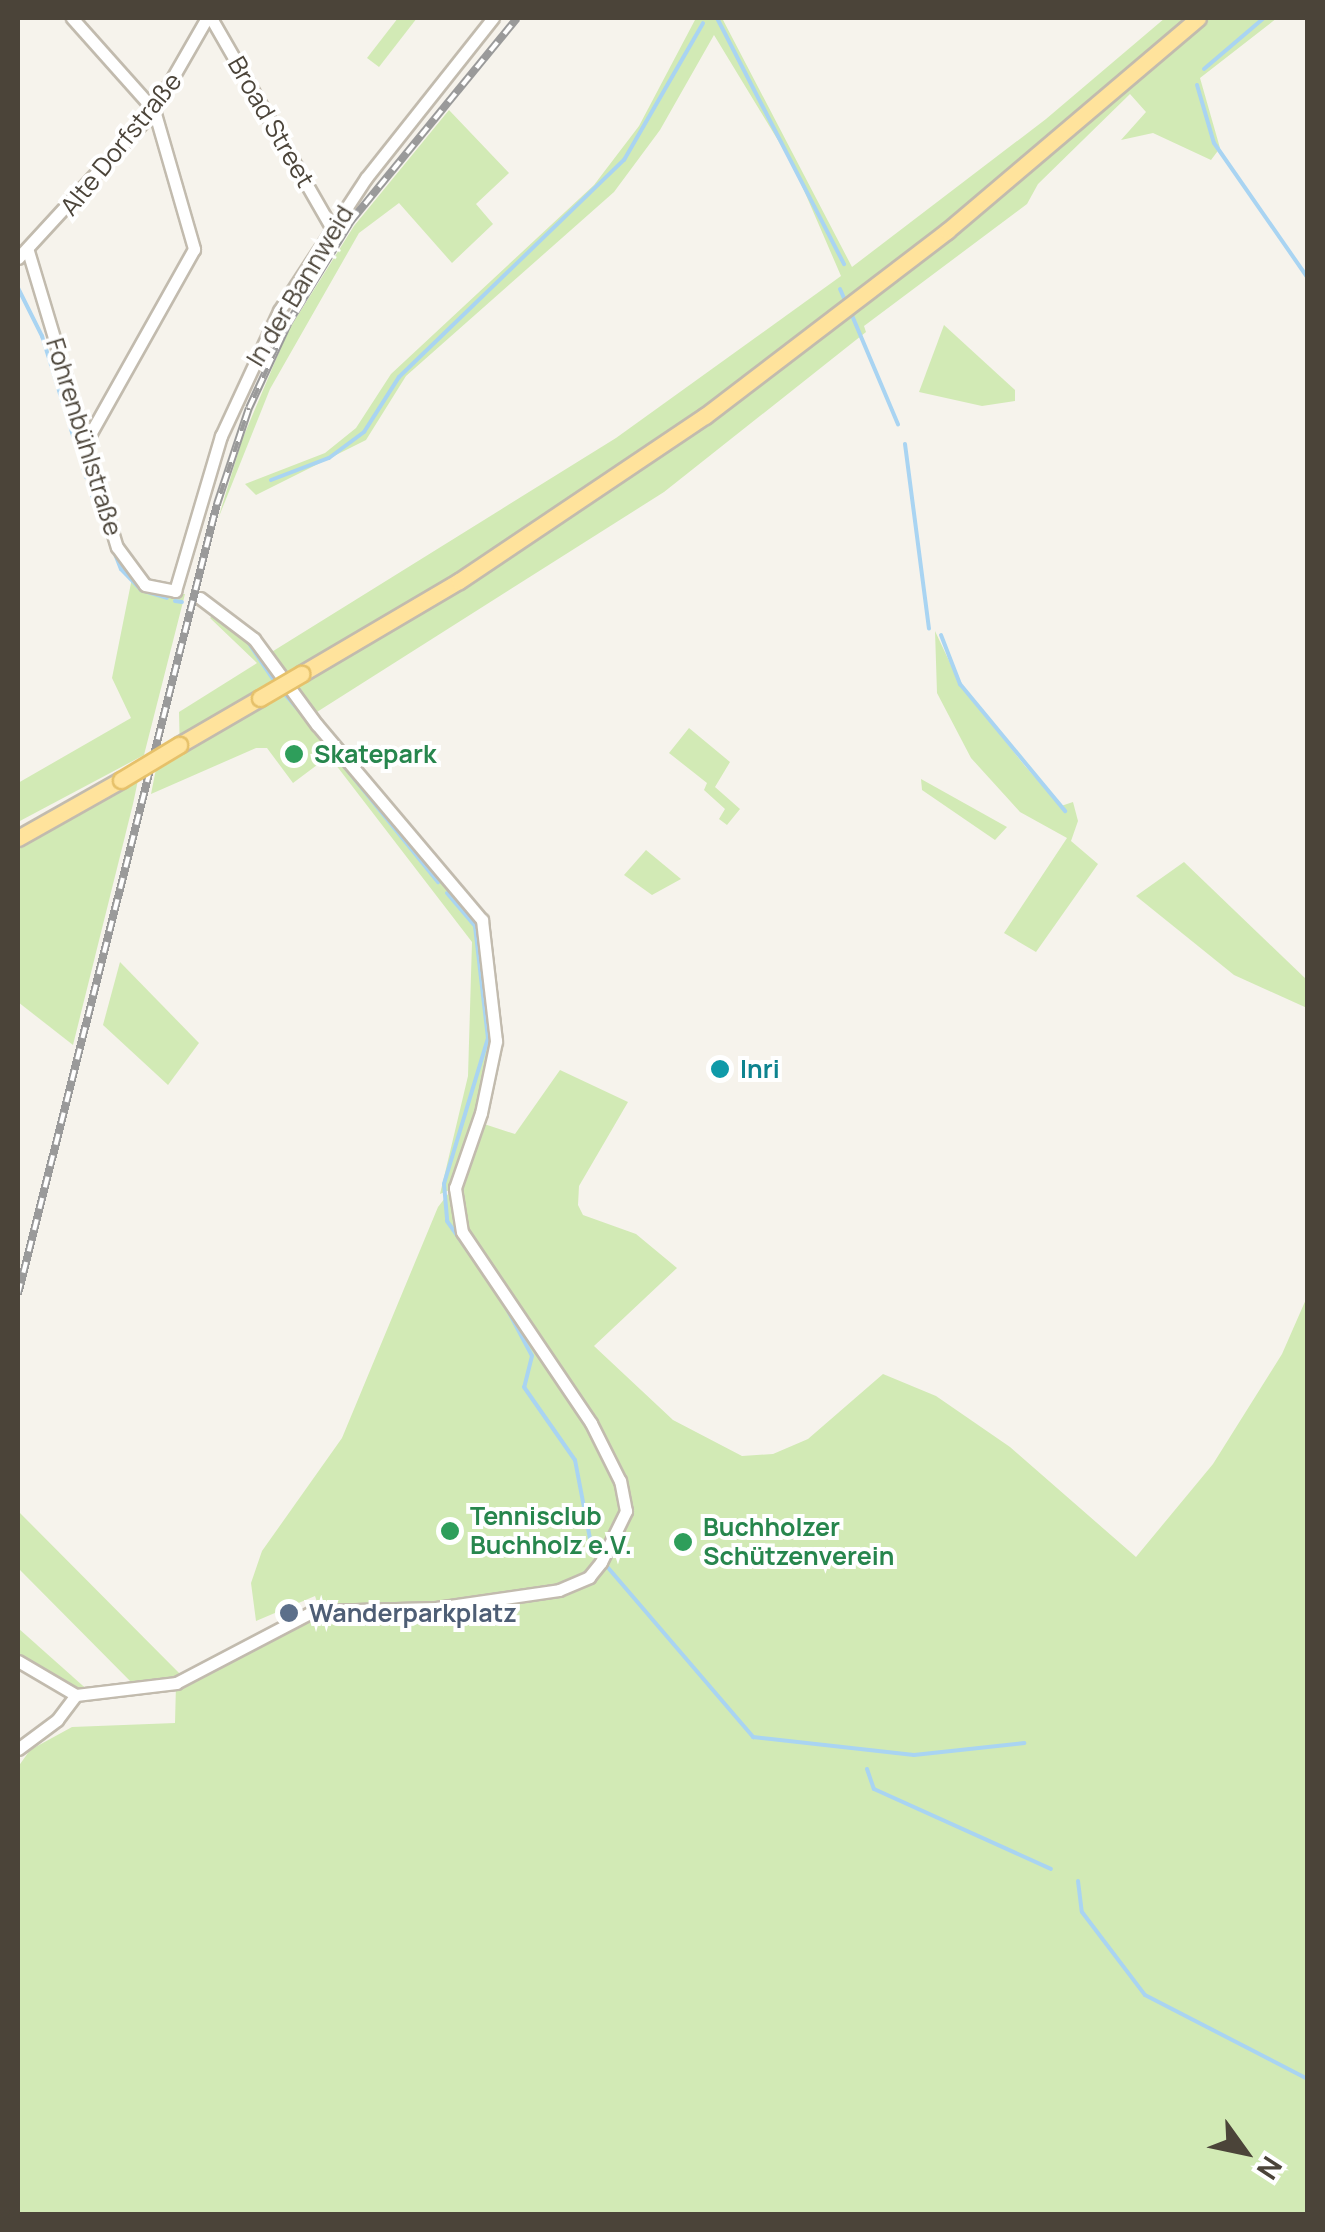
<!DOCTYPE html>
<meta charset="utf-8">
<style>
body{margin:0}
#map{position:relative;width:1325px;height:2232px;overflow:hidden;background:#f6f3ec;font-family:Manrope,sans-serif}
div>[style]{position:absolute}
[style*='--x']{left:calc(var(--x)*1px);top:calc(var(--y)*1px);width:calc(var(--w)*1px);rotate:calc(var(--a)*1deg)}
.green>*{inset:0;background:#d2eab5}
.stream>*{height:4px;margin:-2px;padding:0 2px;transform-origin:2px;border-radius:2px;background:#a9d4f2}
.roads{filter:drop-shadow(2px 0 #c2bbae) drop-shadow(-2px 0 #c2bbae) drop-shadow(0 2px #c2bbae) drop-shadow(0 -2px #c2bbae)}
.minor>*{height:11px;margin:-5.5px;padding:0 5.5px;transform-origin:5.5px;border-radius:5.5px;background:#fff}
.major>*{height:15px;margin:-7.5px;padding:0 7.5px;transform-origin:7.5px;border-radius:7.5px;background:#ffe39c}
.rail>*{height:8px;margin-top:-4px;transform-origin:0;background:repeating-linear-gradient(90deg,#fff 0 11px,#9a9a9a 0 22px);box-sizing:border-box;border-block:2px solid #9a9a9a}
.bridges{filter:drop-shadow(2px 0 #e6c16a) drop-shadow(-2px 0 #e6c16a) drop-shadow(0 2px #e6c16a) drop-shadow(0 -2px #e6c16a)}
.major-bridge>*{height:15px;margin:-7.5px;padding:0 7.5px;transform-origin:7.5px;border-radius:7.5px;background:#ffe39c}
.dots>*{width:28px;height:28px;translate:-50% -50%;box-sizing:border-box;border:5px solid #fff;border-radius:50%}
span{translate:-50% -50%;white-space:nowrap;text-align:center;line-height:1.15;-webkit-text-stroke:8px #fff;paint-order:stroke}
.street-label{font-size:25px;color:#4b4439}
.leisure-label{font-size:25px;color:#27864d;font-weight:700}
.left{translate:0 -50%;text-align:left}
.culture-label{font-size:25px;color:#0d838f;font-weight:700}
.service-label{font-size:25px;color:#4e5e75;font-weight:700}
.frame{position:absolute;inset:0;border:20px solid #4b4439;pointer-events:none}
.north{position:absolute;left:1195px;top:2102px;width:100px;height:100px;-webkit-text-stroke:8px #fff;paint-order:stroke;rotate:123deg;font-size:28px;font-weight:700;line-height:40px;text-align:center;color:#4b4439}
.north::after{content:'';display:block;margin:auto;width:35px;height:45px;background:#4b4439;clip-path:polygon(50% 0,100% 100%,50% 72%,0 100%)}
</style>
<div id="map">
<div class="green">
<i style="clip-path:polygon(398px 18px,417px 18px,379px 67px,367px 58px)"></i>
<i style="clip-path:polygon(696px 18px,722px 18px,852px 267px,1046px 119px,1165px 18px,1277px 18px,1200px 78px,1220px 148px,1211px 160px,1153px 133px,1121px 140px,1146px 112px,1130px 94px,1038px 184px,1027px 204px,864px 326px,866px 332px,664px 492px,309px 717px,480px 921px,496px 1041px,478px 1122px,515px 1134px,560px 1070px,628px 1102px,579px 1186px,578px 1205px,583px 1215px,636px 1234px,677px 1268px,594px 1346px,673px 1420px,742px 1456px,773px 1454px,808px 1439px,883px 1374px,936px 1396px,1010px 1447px,1136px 1557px,1213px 1464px,1282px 1354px,1307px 1297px,1307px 2214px,18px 2214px,18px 1767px,30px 1750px,72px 1727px,175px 1723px,176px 1684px,140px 1691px,18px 1568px,18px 1511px,185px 1679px,334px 1611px,548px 1598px,559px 1590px,409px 1606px,319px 1608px,315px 1596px,256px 1621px,251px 1583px,262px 1551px,342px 1438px,438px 1207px,452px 1189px,440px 1194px,468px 1076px,472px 942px,329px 756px,293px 783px,267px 748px,256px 748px,151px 794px,156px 769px,180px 755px,179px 712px,257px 663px,210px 618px,219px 609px,270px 653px,616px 438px,841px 276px,793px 165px,714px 35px,660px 130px,614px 192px,406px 376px,366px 440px,256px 495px,245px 484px,325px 453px,356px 428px,391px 374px,594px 185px,639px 126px)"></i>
<i style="clip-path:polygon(449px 110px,509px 173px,476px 204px,493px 224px,452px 263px,399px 203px,359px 233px,270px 389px,218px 519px,242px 440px,288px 331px,354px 226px)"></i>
<i style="clip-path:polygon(944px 325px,1015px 390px,1015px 401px,982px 406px,919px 392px)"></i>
<i style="clip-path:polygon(132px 578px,157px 593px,185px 594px,144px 755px,18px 822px,18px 783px,131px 718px,112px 678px)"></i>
<i style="clip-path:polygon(935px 631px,960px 684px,1025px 766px,1061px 806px,1073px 802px,1078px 821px,1071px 841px,1098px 864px,1036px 952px,1004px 933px,1067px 838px,1020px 812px,971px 758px,937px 693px)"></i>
<i style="clip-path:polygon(689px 728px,730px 762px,715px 787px,740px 809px,727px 825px,719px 819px,725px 809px,704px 790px,707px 783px,669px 753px)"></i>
<i style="clip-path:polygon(921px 779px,930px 784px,1007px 827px,995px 840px,922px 790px)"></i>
<i style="clip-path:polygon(138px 780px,133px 804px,73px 1045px,18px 1002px,18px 844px)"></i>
<i style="clip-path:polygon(646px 850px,681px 879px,652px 895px,624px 875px)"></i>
<i style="clip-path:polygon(1184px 862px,1307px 980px,1307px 1008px,1234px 975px,1136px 896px)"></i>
<i style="clip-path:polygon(120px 962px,199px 1043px,168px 1085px,103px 1025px)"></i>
<i style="clip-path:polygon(18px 1628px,91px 1693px,76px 1695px,18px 1661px)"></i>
</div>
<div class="stream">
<i style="--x:717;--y:18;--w:277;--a:62.7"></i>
<i style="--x:1204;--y:69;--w:79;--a:-40.4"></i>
<i style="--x:1197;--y:85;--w:60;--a:73.7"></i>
<i style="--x:1214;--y:143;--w:165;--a:55.2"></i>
<i style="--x:18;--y:288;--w:54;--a:63.4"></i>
<i style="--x:42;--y:336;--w:148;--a:72.7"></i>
<i style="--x:840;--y:289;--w:12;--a:66"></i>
<i style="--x:851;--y:313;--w:121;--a:67.1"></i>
<i style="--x:905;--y:444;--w:186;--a:82.6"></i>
<i style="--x:271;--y:480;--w:62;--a:-20.8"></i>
<i style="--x:329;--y:458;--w:44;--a:-36.6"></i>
<i style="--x:364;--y:432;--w:65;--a:-57.5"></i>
<i style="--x:399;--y:377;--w:313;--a:-44"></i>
<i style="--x:624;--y:160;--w:158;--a:-60"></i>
<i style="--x:88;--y:485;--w:90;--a:68.6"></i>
<i style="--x:121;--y:569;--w:29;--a:46"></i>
<i style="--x:141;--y:590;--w:27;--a:17"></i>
<i style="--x:175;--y:601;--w:7;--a:8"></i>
<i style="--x:941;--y:635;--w:53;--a:68.8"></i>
<i style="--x:960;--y:684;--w:165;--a:50.4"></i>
<i style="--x:246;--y:639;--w:55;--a:56"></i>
<i style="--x:283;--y:692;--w:30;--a:49"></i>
<i style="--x:340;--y:761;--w:156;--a:51"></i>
<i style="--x:447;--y:893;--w:43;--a:49.7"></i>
<i style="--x:475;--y:926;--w:113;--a:83.4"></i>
<i style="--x:488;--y:1038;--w:152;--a:106.8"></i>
<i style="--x:444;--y:1184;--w:37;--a:85"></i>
<i style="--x:447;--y:1221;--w:70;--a:54.9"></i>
<i style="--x:506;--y:1307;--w:55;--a:62"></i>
<i style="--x:532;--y:1356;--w:32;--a:104"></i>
<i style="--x:524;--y:1387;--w:89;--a:55.1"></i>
<i style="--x:575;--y:1460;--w:91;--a:79.2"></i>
<i style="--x:592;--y:1549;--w:248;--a:49.4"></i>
<i style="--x:753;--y:1737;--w:162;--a:6.4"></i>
<i style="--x:914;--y:1755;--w:111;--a:-6.2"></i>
<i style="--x:867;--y:1769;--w:21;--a:71"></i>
<i style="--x:874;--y:1789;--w:194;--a:24.3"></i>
<i style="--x:1078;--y:1881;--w:31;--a:83"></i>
<i style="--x:1082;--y:1912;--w:104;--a:52.8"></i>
<i style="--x:1145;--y:1995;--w:183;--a:27.3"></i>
</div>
<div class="roads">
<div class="minor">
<i style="--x:72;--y:18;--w:123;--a:48.3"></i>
<i style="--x:154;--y:110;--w:145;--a:73.9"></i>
<i style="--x:194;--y:249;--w:219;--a:119.3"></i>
<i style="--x:211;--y:18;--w:241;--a:60.1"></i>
<i style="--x:28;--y:251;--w:309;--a:73.3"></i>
<i style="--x:117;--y:547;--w:47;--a:53.6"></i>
<i style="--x:145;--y:585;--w:31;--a:11"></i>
<i style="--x:175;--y:591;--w:162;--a:-73.5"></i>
<i style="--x:221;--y:436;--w:138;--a:-65.1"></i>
<i style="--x:279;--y:311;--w:159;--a:-56.8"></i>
<i style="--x:366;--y:178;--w:204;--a:-51.6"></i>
<i style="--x:18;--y:258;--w:201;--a:-47.4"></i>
<i style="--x:154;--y:110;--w:106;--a:-60.1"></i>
<i style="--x:18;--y:1661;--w:67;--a:30.4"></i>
<i style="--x:76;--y:1695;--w:101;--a:-6.8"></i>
<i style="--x:176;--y:1683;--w:156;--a:-27.6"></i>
<i style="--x:314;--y:1611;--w:122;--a:-1.4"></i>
<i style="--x:436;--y:1608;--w:124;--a:-8.3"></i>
<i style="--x:559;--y:1590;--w:33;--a:-23"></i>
<i style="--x:589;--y:1577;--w:19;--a:-51"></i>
<i style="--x:601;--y:1562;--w:57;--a:-63.9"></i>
<i style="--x:626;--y:1511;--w:31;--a:-101"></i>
<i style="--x:620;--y:1481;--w:65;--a:-116.6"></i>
<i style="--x:591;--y:1423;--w:230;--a:-124"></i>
<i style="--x:462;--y:1232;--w:45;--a:-99"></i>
<i style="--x:455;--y:1188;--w:79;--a:-70.9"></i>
<i style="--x:481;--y:1113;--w:74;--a:-78.2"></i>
<i style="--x:496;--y:1041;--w:122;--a:-96.6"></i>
<i style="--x:482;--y:920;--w:255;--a:-130.2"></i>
<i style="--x:317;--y:725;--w:107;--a:-126.2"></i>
<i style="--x:254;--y:639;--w:68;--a:-142.8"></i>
<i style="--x:18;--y:1749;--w:49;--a:-36.6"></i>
<i style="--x:57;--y:1720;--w:31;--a:-53"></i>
</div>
<div class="major">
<i style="--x:301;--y:674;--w:183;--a:-30.5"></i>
<i style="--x:459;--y:581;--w:296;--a:-33.9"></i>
<i style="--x:705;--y:416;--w:305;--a:-37.4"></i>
<i style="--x:947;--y:231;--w:329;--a:-40.3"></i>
<i style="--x:179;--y:745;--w:94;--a:-30.1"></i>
<i style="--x:18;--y:838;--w:118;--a:-29.4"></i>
</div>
</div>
<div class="rail">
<i style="--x:18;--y:1294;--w:815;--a:-75.86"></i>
<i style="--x:217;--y:504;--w:101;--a:-71.6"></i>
<i style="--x:249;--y:408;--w:95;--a:-65.1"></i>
<i style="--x:289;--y:322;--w:119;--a:-58.5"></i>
<i style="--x:351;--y:221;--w:262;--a:-50.7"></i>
</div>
<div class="bridges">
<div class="major-bridge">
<i style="--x:260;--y:698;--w:48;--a:-30.3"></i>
<i style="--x:121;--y:780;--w:68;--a:-31.1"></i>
</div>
</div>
<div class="dots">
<i style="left:294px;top:754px;background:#2e9e5b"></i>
<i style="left:720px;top:1069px;background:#0f9aa8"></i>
<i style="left:450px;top:1531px;background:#2e9e5b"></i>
<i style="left:683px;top:1542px;background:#2e9e5b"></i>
<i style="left:289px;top:1613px;background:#5c6f8a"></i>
</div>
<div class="street-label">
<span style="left:271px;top:122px;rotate:60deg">Broad Street</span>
<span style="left:121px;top:144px;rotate:-51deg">Alte Dorfstraße</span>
<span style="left:300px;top:286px;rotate:-59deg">In der Bannweid</span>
<span style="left:84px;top:437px;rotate:73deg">Fohrenbühlstraße</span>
</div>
<div class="leisure-label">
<span class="left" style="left:314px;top:754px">Skatepark</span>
<span class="left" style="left:470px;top:1531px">Tennisclub<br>Buchholz e.V.</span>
<span class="left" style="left:703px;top:1542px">Buchholzer<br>Schützenverein</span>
</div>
<div class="culture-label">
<span class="left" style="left:740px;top:1069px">Inri</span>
</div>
<div class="service-label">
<span class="left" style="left:309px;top:1613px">Wanderparkplatz</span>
</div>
<div class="frame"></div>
<div class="north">N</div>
</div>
